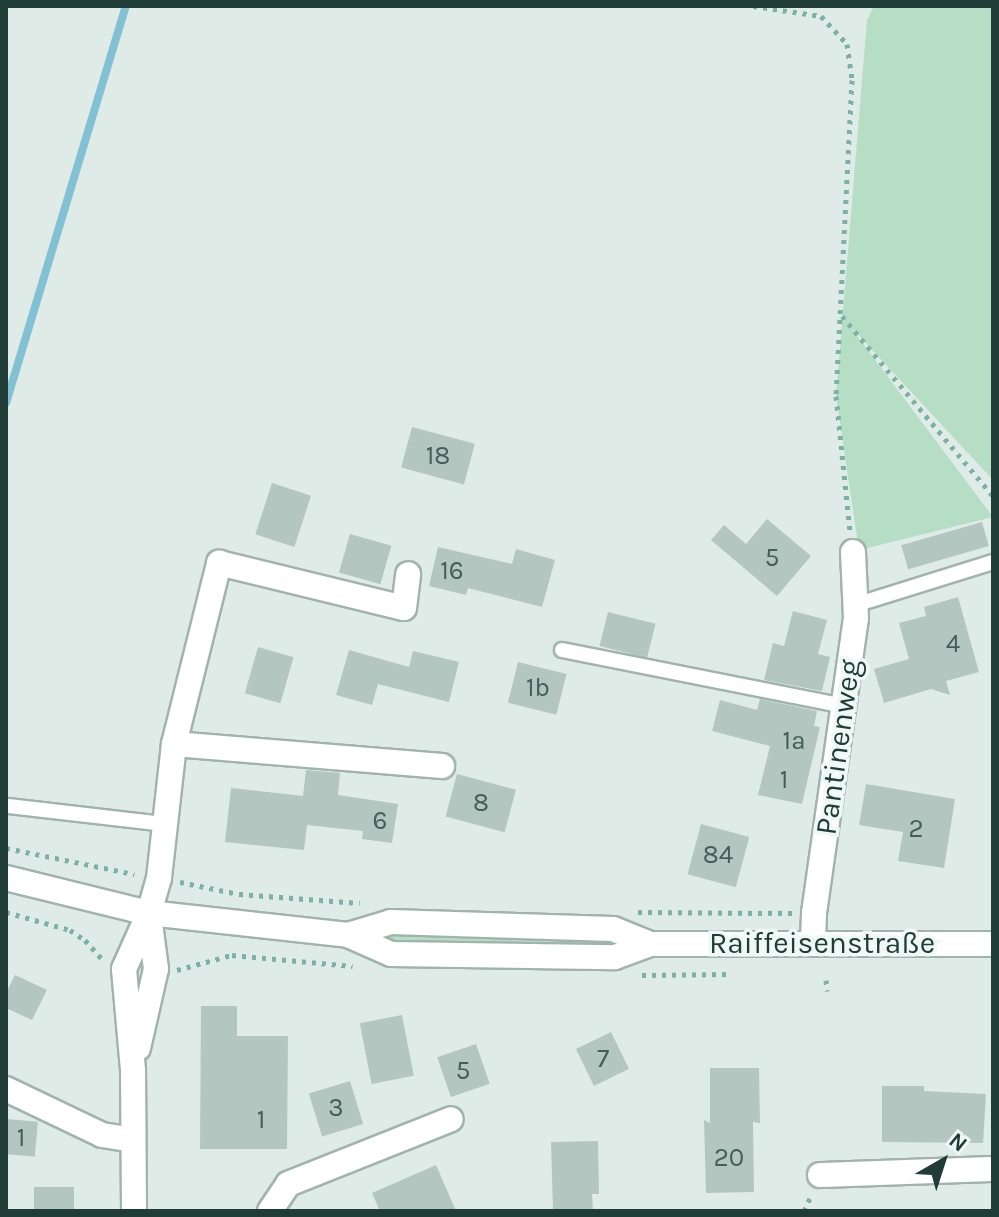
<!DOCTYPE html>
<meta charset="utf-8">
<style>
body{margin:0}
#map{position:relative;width:999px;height:1217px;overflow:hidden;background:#deebe6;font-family:Karla,sans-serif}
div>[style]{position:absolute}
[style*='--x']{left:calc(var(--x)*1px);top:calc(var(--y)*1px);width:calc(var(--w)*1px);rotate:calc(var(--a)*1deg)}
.green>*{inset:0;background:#b6dec4}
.stream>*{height:8px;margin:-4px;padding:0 4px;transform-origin:4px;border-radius:4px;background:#82c1d4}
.building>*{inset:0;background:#b4c6c0;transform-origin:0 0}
.path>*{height:5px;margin-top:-2.5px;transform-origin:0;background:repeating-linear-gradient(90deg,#7db1a5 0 4px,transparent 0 10px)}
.roads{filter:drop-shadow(2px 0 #a1b3ae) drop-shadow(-2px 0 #a1b3ae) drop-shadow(0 2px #a1b3ae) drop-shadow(0 -2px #a1b3ae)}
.lane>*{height:14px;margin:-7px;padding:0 7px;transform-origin:7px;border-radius:7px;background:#fff}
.street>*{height:24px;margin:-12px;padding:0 12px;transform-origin:12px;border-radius:12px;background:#fff}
.secondary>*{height:24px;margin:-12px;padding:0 12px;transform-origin:12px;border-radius:12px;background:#fff}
span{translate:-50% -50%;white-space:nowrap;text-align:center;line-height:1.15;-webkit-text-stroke:7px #eff8f4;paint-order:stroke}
.number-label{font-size:26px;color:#445e58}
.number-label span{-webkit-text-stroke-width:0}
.street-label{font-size:30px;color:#1f3c36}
.frame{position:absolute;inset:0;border:8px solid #1f3c36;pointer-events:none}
.north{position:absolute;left:903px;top:1121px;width:80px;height:80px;-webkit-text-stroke:6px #eff8f4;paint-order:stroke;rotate:39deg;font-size:22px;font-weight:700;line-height:32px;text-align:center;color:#1f3c36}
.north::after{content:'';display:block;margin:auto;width:28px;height:36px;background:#1f3c36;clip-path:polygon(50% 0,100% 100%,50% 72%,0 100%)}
</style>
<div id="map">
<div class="green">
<i style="clip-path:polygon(874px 6px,993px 6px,993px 480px,849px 325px,993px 517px,859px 550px,836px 396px,867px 20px)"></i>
<i style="clip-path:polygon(372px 933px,608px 937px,608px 949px,374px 942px)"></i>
</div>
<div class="stream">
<i style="--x:6;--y:403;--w:415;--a:-73.2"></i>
</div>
<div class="building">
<i style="left:412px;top:427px;width:65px;height:42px;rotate:15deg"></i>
<i style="left:272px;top:483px;width:41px;height:54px;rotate:18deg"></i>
<i style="clip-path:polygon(767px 519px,811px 556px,777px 596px,711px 540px,724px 525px,746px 544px)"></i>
<i style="left:982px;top:522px;width:25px;height:84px;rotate:74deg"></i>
<i style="left:350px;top:534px;width:43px;height:40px;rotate:16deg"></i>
<i style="clip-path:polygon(438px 547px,512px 564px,516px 549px,555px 560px,542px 607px,468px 588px,466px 595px,429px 586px)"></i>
<i style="clip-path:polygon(958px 597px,979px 672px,946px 681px,950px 695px,931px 689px,884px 703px,874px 669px,909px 659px,899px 623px,926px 616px,924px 607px)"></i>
<i style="clip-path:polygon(793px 611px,827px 620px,818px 654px,830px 657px,822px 691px,764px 680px,773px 643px,784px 646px)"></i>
<i style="left:608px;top:612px;width:49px;height:35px;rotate:14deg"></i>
<i style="left:258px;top:647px;width:37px;height:48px;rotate:16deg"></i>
<i style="clip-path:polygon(349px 650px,409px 667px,413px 651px,459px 662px,449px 702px,378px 684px,372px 705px,336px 695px)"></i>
<i style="left:518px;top:662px;width:50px;height:42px;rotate:14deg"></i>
<i style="clip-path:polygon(760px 699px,817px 711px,814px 726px,820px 727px,802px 804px,758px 795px,770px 746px,712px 731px,720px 700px,757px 710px)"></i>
<i style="clip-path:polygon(306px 770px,340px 773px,338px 795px,398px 804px,392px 843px,362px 839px,363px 831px,307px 825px,304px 850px,225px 842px,231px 788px,303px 796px)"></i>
<i style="left:457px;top:774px;width:61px;height:44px;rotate:15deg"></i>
<i style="clip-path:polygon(866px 784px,955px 799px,944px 868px,898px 861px,903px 832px,859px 825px)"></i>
<i style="left:701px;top:824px;width:50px;height:52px;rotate:15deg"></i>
<i style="clip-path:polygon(15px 975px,47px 990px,32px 1020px,6px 1008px,6px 993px)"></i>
<i style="clip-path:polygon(201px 1006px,237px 1006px,237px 1036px,288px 1036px,287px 1149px,200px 1149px)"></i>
<i style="left:402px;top:1015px;width:62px;height:43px;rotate:79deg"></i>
<i style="left:611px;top:1032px;width:41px;height:39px;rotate:64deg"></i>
<i style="left:476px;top:1044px;width:42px;height:41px;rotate:71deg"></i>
<i style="clip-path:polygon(710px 1068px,759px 1068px,760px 1123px,753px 1122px,754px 1192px,706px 1193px,704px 1120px,710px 1123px)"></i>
<i style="left:350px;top:1081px;width:45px;height:43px;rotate:73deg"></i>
<i style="clip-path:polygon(882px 1086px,924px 1086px,924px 1091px,986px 1094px,983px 1143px,882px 1142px)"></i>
<i style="left:6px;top:1119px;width:32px;height:35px;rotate:5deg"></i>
<i style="clip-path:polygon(598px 1141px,599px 1194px,592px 1194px,593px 1211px,553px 1211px,551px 1142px)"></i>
<i style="clip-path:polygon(436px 1165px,456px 1211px,380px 1211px,372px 1193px)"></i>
<i style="left:34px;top:1187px;width:40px;height:24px"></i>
</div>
<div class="path">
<i style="--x:753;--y:6;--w:69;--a:8.4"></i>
<i style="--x:821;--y:16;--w:38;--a:47"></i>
<i style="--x:847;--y:44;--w:36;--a:82"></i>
<i style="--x:852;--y:80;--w:316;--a:92.9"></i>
<i style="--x:836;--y:396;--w:136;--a:84.1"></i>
<i style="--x:842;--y:316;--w:235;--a:50"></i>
<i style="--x:6;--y:848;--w:131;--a:11.5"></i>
<i style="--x:180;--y:882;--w:60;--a:11.5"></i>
<i style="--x:239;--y:894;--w:121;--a:4.3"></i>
<i style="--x:6;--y:912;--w:66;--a:15.7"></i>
<i style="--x:70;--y:930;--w:18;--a:34"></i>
<i style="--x:85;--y:940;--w:27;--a:48"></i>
<i style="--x:638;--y:912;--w:154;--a:0.4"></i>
<i style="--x:177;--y:970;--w:57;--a:-15.3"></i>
<i style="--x:232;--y:955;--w:121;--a:5.2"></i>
<i style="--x:642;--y:975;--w:90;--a:-0.6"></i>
<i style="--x:826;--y:980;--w:11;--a:85"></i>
<i style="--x:804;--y:1211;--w:19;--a:-65"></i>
</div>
<div class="roads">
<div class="lane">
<i style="--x:855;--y:605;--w:145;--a:-17.3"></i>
<i style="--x:562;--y:650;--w:288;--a:11.2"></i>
<i style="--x:9;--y:806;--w:157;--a:6.6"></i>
</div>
<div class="street">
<i style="--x:174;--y:744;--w:269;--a:4.7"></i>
<i style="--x:813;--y:942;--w:29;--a:-88"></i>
<i style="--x:814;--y:913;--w:298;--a:-81.9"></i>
<i style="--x:856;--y:618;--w:66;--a:-92.6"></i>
<i style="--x:138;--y:1048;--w:81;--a:-77.2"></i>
<i style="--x:156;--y:969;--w:54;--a:-97.4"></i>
<i style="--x:6;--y:1089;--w:106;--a:25.6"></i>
<i style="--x:102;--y:1135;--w:30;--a:9"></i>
<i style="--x:820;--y:1175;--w:173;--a:-2"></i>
<i style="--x:134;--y:1211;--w:141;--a:-90.4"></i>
<i style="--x:133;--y:1070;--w:101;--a:-95.1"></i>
<i style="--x:124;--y:969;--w:61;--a:-65.9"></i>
<i style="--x:149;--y:913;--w:36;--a:-74"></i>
<i style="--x:159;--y:878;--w:135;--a:-83.6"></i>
<i style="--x:174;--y:744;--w:187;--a:-76"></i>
<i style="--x:219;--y:563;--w:190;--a:13.7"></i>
<i style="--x:404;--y:608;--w:34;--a:-83"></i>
<i style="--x:270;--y:1211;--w:32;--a:-56"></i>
<i style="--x:288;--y:1184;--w:175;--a:-21.7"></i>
</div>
<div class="secondary">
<i style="--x:6;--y:878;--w:147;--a:13.8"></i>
<i style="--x:149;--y:913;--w:200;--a:6.3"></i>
<i style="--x:348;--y:935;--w:47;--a:23.8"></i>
<i style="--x:391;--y:954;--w:224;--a:0.8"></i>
<i style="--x:615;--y:957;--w:37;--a:-20"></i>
<i style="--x:650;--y:944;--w:343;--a:0"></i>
<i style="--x:348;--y:935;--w:45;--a:-16.8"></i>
<i style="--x:391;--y:922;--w:222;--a:1.8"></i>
<i style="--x:613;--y:929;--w:40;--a:22"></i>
</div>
</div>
<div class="number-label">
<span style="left:438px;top:456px">18</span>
<span style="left:772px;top:558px">5</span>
<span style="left:452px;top:571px">16</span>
<span style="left:953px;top:644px">4</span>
<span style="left:538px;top:688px">1b</span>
<span style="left:794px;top:741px">1a</span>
<span style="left:784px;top:780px">1</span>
<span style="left:481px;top:803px">8</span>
<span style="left:380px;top:821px">6</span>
<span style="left:916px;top:829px">2</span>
<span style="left:718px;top:855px">84</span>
<span style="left:603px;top:1059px">7</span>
<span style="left:463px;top:1071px">5</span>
<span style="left:336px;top:1108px">3</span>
<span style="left:261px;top:1120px">1</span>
<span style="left:21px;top:1138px">1</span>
<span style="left:729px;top:1158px">20</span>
</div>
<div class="street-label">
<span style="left:838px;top:747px;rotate:-82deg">Pantinenweg</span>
<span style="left:822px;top:943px">Raiffeisenstraße</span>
</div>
<div class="frame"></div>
<div class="north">N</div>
</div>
